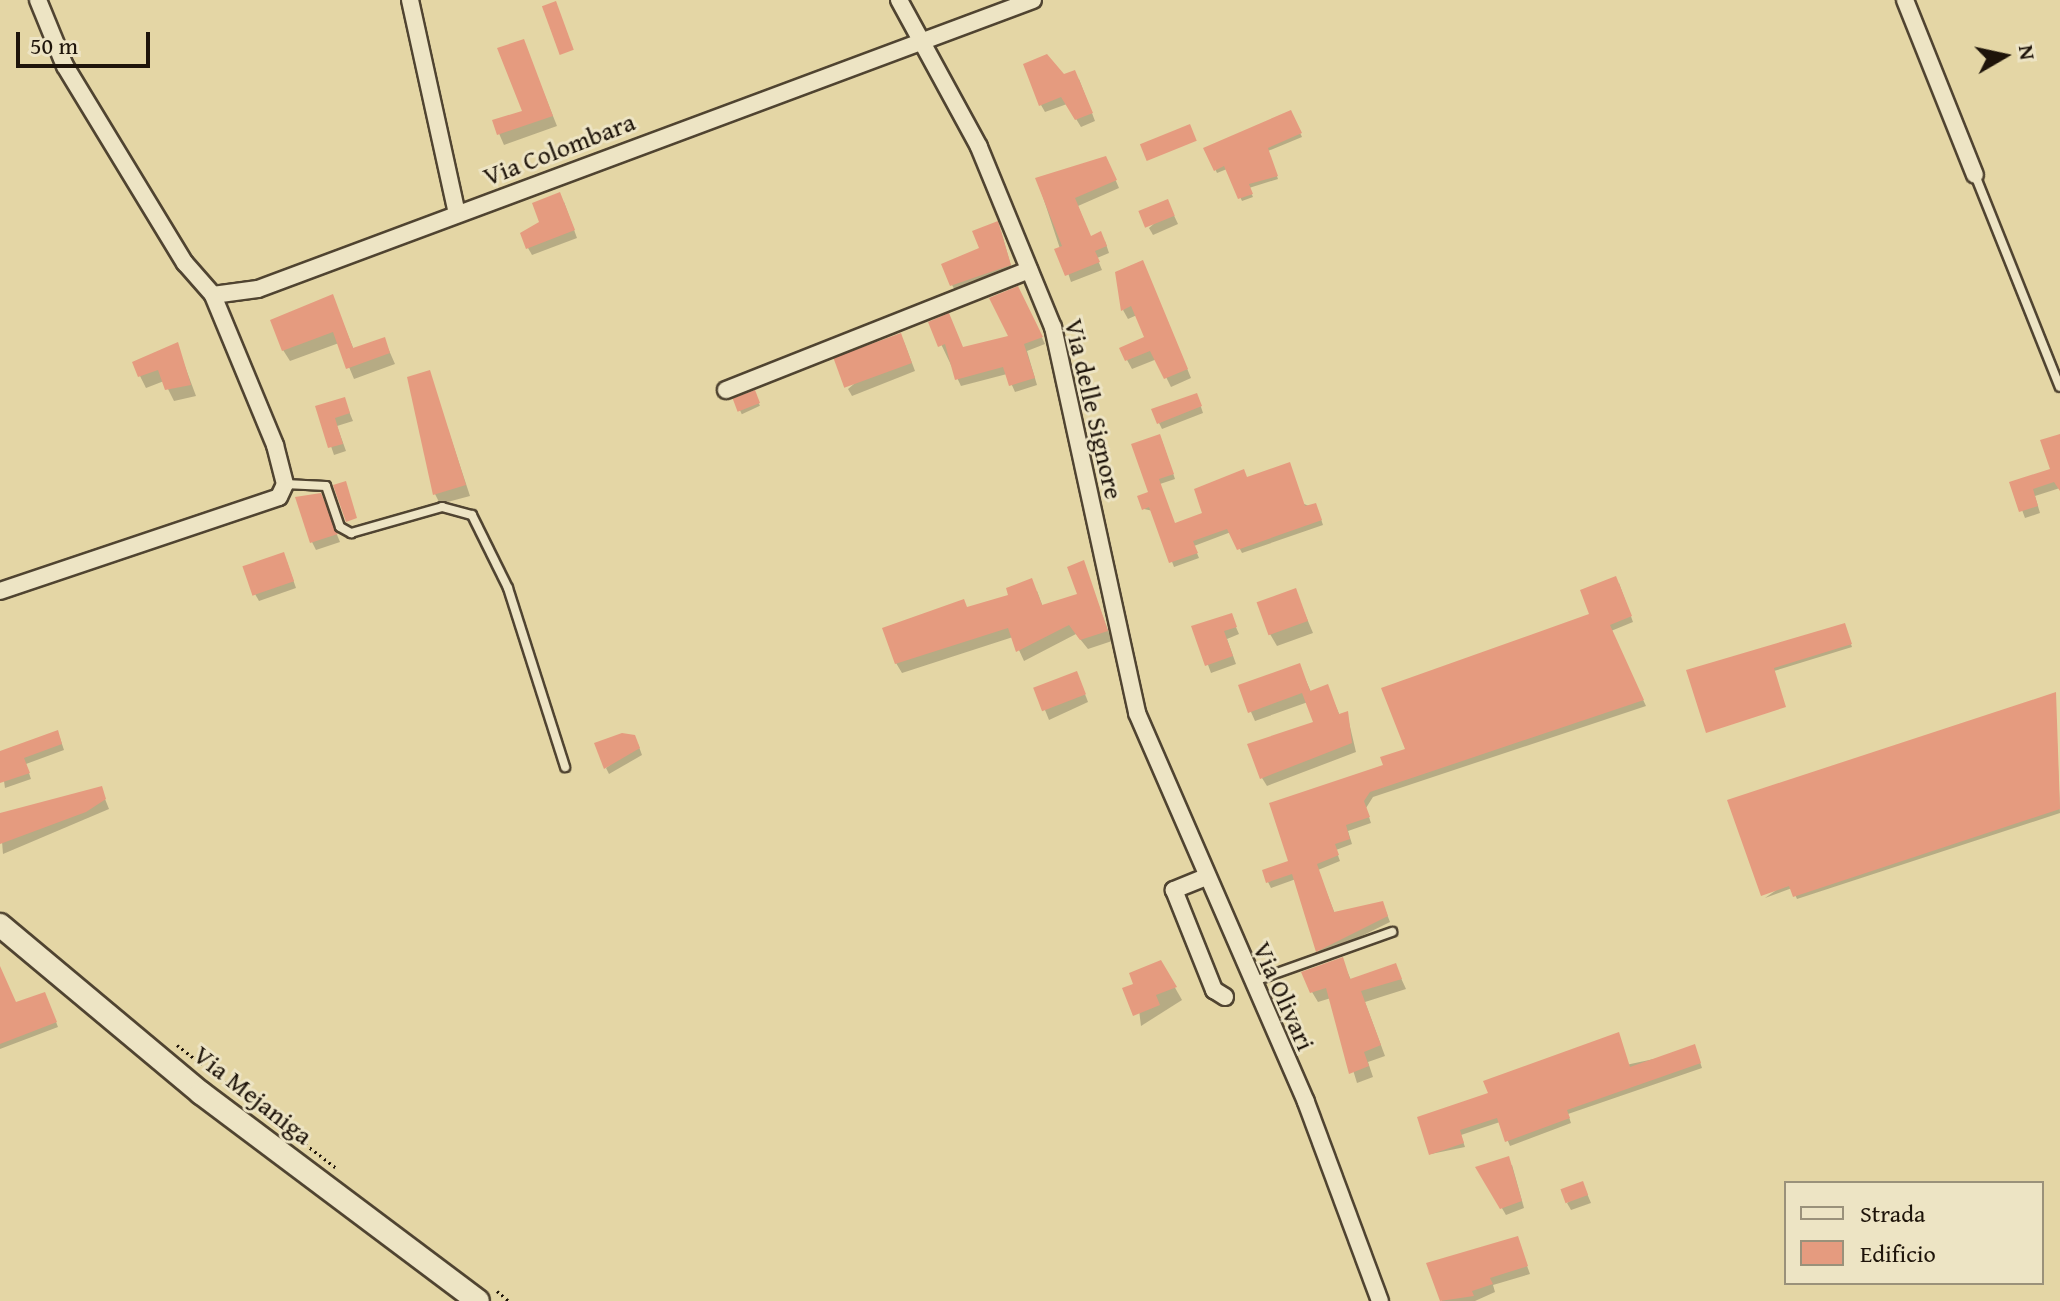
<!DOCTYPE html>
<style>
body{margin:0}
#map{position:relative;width:2060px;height:1301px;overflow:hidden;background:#e4d6a5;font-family:"Gentium Book Plus",serif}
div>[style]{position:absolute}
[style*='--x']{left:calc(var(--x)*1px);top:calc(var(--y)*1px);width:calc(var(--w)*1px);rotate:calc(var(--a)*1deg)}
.shadow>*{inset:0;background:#0003;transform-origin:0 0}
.building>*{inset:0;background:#e59b7f;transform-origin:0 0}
.path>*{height:3px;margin-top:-1.5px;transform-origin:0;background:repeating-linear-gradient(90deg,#1e140a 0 2px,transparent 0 6px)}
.roads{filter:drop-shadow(2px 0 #504431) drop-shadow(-2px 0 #504431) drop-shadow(0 2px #504431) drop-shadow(0 -2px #504431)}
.lane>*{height:8px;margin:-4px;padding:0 4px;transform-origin:4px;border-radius:4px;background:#ede4c4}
.street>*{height:16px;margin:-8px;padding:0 8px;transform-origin:8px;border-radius:8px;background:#ede4c4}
.secondary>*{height:22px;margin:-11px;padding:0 11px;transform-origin:11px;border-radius:11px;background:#ede4c4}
span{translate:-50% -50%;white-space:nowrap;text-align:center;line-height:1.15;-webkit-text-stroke:6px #ede4c4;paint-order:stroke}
.street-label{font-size:26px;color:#1e140a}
.legend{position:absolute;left:1784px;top:1181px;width:260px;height:104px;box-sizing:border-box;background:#ede4c4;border:2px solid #9a917a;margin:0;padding:10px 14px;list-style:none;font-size:24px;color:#1e140a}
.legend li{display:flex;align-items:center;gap:16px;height:40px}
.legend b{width:40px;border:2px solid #9a917a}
.north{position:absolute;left:1964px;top:16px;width:80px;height:80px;-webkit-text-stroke:6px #ede4c4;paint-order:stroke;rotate:81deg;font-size:22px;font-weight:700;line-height:32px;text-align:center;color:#1e140a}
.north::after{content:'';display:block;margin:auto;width:28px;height:36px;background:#1e140a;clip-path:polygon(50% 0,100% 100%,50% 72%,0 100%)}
.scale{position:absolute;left:16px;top:32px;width:134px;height:36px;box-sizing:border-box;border:4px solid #1e140a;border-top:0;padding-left:10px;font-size:24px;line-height:28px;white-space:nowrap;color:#1e140a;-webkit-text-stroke:6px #ede4c4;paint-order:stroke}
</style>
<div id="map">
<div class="shadow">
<i style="clip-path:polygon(523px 41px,557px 126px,504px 145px,494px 122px,525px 112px)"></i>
<i style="clip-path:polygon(1064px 76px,1079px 79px,1095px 121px,1081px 127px,1067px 104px,1045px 112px,1041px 105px)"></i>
<i style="clip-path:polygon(1291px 113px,1302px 137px,1268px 151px,1278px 179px,1249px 188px,1253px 197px,1242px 201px,1227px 169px,1217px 173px,1206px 149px)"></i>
<i style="clip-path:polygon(1109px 165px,1119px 188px,1078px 206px,1091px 238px,1105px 241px,1109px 253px,1097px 258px,1102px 270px,1071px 282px,1037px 179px)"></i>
<i style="clip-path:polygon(564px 202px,577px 238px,532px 255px,528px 248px,542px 223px)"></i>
<i style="clip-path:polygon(1171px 209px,1178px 224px,1153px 235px,1149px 228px)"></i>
<i style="clip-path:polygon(1001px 231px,1013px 273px,956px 292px,952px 285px)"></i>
<i style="clip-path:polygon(1147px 272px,1191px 378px,1171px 387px,1157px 359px,1132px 369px,1121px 349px,1147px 338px,1137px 315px,1128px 319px,1123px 310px)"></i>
<i style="clip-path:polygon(332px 296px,354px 350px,384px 339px,395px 364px,354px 379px,339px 343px,290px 361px,283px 350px)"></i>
<i style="clip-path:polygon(1022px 296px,1045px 344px,1027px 351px,1037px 385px,1015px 392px,1007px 374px,961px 386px,931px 323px,963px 349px,1011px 337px)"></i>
<i style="clip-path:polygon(904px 342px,915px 371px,852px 396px,848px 389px)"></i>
<i style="clip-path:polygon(177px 345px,196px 396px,174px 401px,164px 381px,146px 388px,140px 376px)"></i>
<i style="clip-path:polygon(429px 372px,470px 496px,440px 504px,435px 494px)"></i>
<i style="left:754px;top:393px;width:14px;height:20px;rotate:65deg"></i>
<i style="clip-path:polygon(344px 399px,353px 421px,337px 426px,346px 451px,334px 455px,318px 408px)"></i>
<i style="clip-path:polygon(1199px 401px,1203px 413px,1162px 429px,1159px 423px)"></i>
<i style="clip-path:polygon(2060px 436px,2060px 488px,2035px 496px,2040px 513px,2025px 518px,2012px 483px,2052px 470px)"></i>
<i style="clip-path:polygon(1162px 441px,1175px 479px,1160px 484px,1175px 525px,1205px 514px,1247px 479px,1318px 510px,1323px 525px,1242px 553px,1231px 532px,1194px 546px,1199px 558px,1174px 567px,1153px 511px,1144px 509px)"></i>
<i style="clip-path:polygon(324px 503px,340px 542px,316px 550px,312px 542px)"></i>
<i style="clip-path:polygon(287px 562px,296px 588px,259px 601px,255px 594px)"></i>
<i style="clip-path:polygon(1083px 563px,1112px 641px,1088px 649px,1076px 634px,1024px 661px,1013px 637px,902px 673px,896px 663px,968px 609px,1037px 591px,1043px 607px,1080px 596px)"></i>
<i style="clip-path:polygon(1619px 583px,1633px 622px,1611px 631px,1646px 706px,1373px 797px,1366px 808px,1371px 823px,1348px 831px,1352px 844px,1336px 850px,1340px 861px,1318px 870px,1335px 914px,1385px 909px,1390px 922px,1321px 956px,1296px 879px,1271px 888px,1268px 882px,1385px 766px,1592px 615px)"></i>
<i style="clip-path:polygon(1295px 590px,1313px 633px,1277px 646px,1270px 634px)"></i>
<i style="clip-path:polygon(1231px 616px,1239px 634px,1227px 639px,1236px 664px,1211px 673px,1194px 627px)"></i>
<i style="clip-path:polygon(1845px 628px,1852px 647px,1774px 671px,1688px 671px)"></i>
<i style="clip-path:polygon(1299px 665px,1311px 692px,1327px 686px,1340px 716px,1347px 714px,1356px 752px,1267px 786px,1262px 778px,1316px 724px,1308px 702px,1255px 721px,1240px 687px)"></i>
<i style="clip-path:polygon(1080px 681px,1088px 702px,1049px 720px,1037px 690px)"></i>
<i style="clip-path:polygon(2055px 694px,2060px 813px,1797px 899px,1792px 888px,1765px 898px)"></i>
<i style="clip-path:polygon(60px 738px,64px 750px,26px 764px,31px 779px,5px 788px,0 753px)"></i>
<i style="clip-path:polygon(638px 744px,642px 755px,609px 774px,606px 768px)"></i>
<i style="clip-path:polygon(101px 789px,109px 809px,3px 854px,0 816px)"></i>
<i style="clip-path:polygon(1342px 960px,1351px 980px,1395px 965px,1406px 989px,1365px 1002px,1385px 1056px,1368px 1062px,1373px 1077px,1357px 1083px,1331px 998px,1318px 1002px,1312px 992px)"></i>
<i style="clip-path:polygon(1161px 963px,1182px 1000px,1141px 1026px,1136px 985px)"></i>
<i style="clip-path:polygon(0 969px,16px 1004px,47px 999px,58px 1027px,0 1049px)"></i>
<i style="clip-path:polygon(1696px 1050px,1702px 1068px,1568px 1114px,1571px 1123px,1510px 1146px,1500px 1122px,1461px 1135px,1465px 1147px,1431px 1154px,1490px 1094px)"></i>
<i style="clip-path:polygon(1512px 1165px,1524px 1208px,1506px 1215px,1478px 1168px)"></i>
<i style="clip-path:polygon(1586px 1191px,1591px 1203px,1571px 1210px,1567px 1203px)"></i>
<i style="clip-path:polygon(1517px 1238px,1530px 1274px,1493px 1285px,1495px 1292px,1475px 1301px,1442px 1301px,1429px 1264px)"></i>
</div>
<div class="building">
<i style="left:556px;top:1px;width:52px;height:15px;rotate:70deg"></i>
<i style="clip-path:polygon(524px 39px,553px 116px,497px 135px,492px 120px,522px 111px,497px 48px)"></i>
<i style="clip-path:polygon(1047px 54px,1064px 74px,1075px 70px,1093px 113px,1075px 120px,1061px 97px,1039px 106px,1023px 64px)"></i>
<i style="clip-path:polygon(1291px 110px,1302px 133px,1268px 148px,1278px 176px,1249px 184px,1253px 194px,1238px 199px,1224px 166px,1214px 171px,1203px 148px)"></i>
<i style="left:1190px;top:124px;width:18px;height:54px;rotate:68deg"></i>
<i style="clip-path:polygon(1106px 156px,1117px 180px,1075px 198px,1091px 236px,1101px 231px,1107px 246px,1095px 251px,1100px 262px,1065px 276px,1054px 249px,1062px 246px,1035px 178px)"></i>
<i style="clip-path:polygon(560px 192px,575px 230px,526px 249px,520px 233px,539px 222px,532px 203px)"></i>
<i style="left:1168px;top:199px;width:18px;height:32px;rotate:68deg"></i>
<i style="clip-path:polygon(998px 221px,1011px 265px,950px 286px,941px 264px,979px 248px,972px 231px)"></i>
<i style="clip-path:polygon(1143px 260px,1188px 369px,1164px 379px,1150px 351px,1125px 361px,1119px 348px,1144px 337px,1131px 306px,1121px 311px,1115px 272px)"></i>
<i style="clip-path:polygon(1018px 286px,1043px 337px,1024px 344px,1035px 378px,1009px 386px,1003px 367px,955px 380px,945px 344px,938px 347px,928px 322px,949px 313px,963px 347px,1008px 336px,989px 298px)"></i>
<i style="clip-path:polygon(333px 294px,353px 348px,385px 337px,390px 353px,346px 369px,333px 332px,282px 351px,270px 320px)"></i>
<i style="left:901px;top:333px;width:32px;height:72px;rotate:70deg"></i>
<i style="clip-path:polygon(178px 342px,191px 385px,165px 390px,158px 370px,138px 377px,132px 362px)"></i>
<i style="clip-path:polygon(430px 370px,466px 485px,433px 495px,407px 377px)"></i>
<i style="left:755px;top:390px;width:14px;height:24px;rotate:69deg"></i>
<i style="clip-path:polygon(1197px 393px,1202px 406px,1157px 424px,1151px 409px)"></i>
<i style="clip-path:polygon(345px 397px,350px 413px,335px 418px,343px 444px,328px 448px,315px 406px)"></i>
<i style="clip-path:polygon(1160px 434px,1174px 474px,1159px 479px,1175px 523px,1202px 513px,1194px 489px,1244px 469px,1247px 477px,1290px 462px,1305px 506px,1316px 503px,1322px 520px,1237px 550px,1227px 529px,1193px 541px,1198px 553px,1169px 563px,1149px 507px,1142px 510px,1137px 496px,1148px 492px,1131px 444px)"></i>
<i style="clip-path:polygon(2060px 434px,2060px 491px,2054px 482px,2033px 489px,2038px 506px,2019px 512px,2009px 482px,2050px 469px,2040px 440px)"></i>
<i style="clip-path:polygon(346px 481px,357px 518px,346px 522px,333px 485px)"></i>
<i style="clip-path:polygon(321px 493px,338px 534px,310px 543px,295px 497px)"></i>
<i style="left:284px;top:552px;width:31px;height:44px;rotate:71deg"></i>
<i style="clip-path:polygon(1084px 560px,1108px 631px,1080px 640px,1069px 625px,1016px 652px,1008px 628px,895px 664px,882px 628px,964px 599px,967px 607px,1008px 595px,1006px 588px,1032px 578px,1042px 605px,1077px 594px,1067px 567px)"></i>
<i style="clip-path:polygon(1616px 576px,1632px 616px,1610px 625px,1644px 700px,1370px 792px,1364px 801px,1370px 817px,1346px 825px,1350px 839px,1335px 844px,1339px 855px,1317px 864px,1334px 912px,1383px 901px,1388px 916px,1316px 952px,1292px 874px,1266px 883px,1262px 870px,1288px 861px,1269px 803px,1383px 765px,1380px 757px,1405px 749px,1381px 688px,1589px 614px,1580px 590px)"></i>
<i style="left:1296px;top:588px;width:35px;height:42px;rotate:70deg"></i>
<i style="clip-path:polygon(1232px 613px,1237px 627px,1224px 631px,1233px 656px,1205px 666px,1191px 626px)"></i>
<i style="clip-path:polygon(1845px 623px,1852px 644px,1774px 668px,1786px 707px,1706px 733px,1686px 670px)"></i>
<i style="clip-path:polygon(1300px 663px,1310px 691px,1328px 684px,1339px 714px,1348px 711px,1352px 743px,1260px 779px,1247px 744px,1313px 722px,1302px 693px,1248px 713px,1238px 685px)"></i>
<i style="left:1077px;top:671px;width:25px;height:47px;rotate:69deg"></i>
<i style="clip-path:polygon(2056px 692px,2060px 809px,1793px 897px,1789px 886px,1761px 896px,1727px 800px)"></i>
<i style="clip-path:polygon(58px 730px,62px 744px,24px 758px,30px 773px,0 783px,0 751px)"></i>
<i style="clip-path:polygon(622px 733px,635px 735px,640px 748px,604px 769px,594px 743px)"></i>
<i style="clip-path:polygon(102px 786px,106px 799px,86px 812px,0 844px,0 813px)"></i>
<i style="clip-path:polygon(1343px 957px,1350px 979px,1396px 963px,1402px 979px,1361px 991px,1381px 1045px,1364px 1052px,1369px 1066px,1349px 1074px,1326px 988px,1310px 993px,1301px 972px)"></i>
<i style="clip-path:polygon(1161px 960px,1177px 987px,1156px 995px,1160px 1005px,1133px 1016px,1122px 988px,1133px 984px,1129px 973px)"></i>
<i style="clip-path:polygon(0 966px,16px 1002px,45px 992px,57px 1022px,0 1044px)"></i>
<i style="clip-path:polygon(1619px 1032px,1630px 1067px,1695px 1044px,1701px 1063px,1567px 1110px,1570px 1118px,1505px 1142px,1497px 1118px,1460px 1130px,1464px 1143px,1429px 1155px,1417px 1117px,1488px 1093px,1483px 1081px)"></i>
<i style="clip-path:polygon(1509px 1156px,1522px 1201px,1500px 1209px,1475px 1167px)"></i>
<i style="left:1583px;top:1181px;width:15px;height:24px;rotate:70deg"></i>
<i style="clip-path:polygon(1518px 1236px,1528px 1266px,1490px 1278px,1493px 1284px,1472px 1291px,1474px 1296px,1440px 1301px,1426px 1263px)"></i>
</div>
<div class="path">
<i style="--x:177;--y:1045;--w:200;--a:37.7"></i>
<i style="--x:497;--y:1291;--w:16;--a:40"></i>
</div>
<div class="roads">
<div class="lane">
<i style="--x:1975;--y:175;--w:228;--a:68.2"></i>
<i style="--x:285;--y:484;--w:41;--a:2.8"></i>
<i style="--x:326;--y:486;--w:43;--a:71.1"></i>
<i style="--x:340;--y:527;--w:13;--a:29"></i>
<i style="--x:351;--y:533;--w:95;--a:-15.9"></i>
<i style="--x:442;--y:507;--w:31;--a:15"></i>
<i style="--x:472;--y:515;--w:81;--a:63.7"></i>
<i style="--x:508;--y:588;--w:188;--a:72.3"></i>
<i style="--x:1252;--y:982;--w:149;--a:-19.7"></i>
</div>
<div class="street">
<i style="--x:38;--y:0;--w:71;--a:67.8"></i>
<i style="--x:65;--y:66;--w:231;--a:58.7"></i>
<i style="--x:185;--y:263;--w:43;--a:48.8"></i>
<i style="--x:213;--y:295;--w:45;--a:-7.6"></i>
<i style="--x:258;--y:289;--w:827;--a:-20.45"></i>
<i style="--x:410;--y:0;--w:219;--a:77.6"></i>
<i style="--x:899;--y:0;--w:167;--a:61.4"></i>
<i style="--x:979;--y:147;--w:195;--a:67.7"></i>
<i style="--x:1053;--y:327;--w:395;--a:77.7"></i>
<i style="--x:1137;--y:713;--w:424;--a:66.5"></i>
<i style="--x:1306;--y:1102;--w:212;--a:69.6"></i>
<i style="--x:1905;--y:0;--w:188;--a:68.2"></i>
<i style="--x:726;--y:390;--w:326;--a:-21.6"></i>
<i style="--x:0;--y:591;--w:294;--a:-18.6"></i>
<i style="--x:279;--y:497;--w:14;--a:-65"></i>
<i style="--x:285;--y:484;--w:40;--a:-104.4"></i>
<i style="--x:275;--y:445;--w:162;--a:-112.5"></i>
<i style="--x:1206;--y:877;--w:35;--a:158"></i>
<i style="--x:1174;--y:890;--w:108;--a:68.2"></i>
<i style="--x:1214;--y:990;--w:13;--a:32"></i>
</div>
<div class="secondary">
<i style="--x:0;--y:925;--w:262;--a:39.9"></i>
<i style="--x:201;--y:1093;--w:346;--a:36.9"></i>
</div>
</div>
<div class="street-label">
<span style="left:559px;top:149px;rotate:-21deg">Via Colombara</span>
<span style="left:1094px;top:409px;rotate:77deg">Via delle Signore</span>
<span style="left:1284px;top:996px;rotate:66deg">Via Olivari</span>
<span style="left:253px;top:1095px;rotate:38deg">Via Mejaniga</span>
</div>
<ul class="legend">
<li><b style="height:10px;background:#ede4c4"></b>Strada</li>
<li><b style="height:22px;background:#e59b7f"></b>Edificio</li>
</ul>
<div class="north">N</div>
<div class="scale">50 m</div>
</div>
